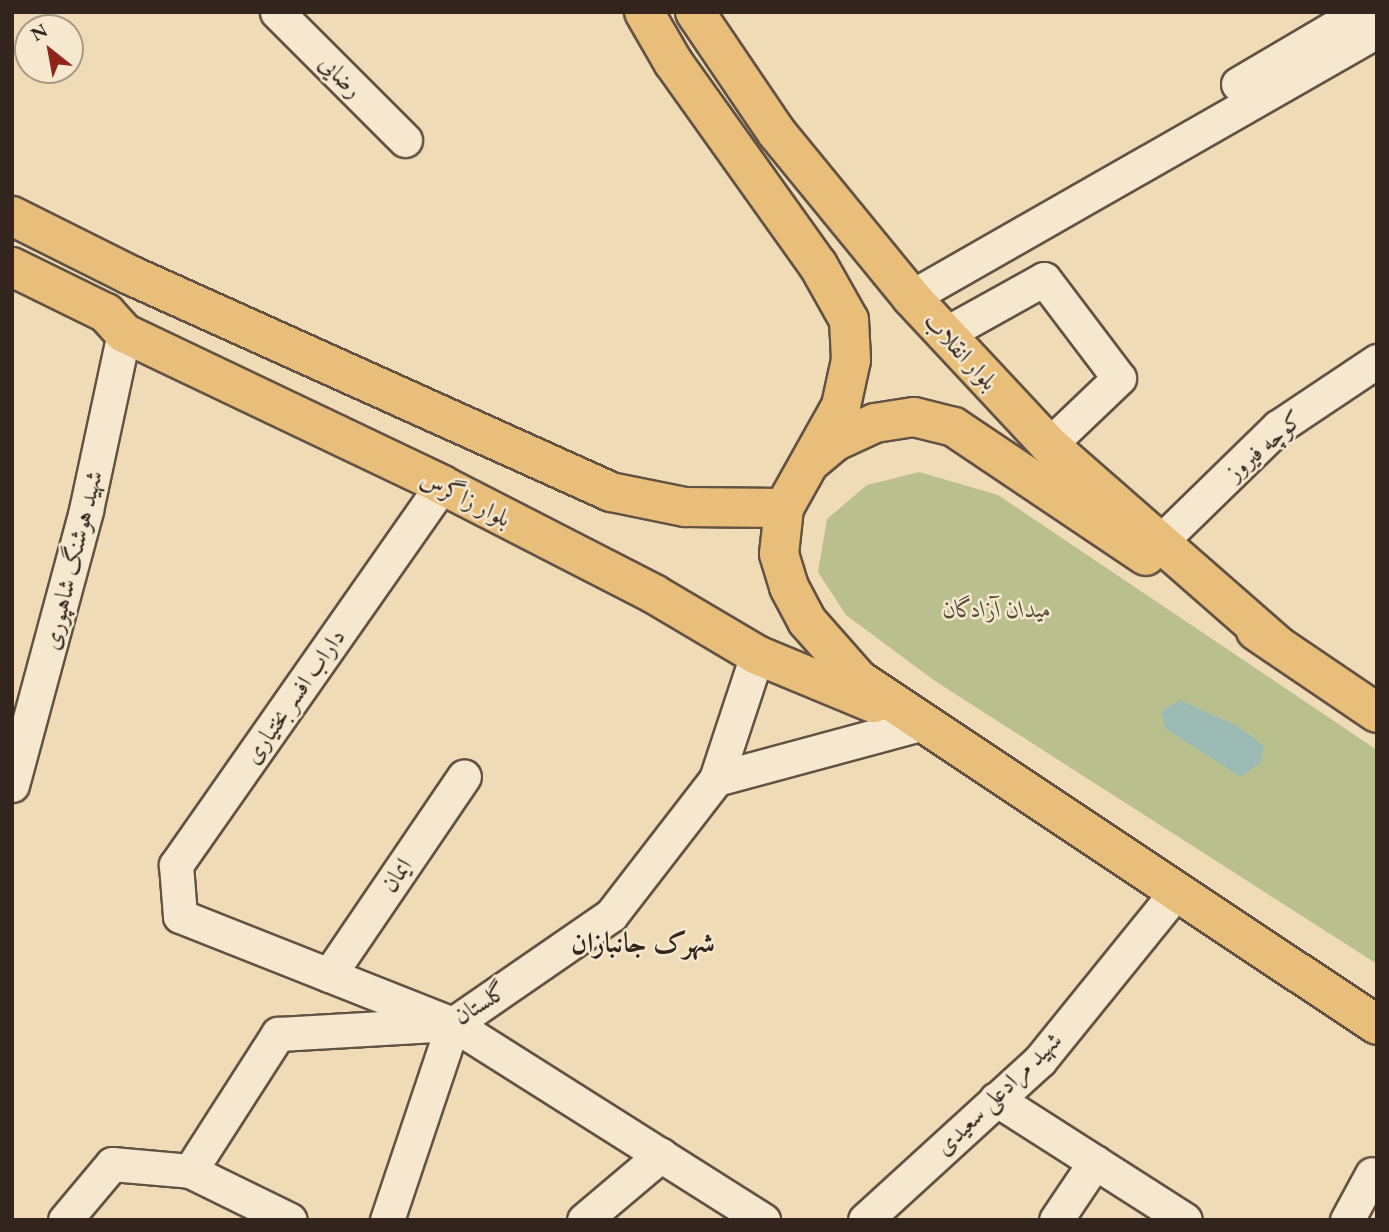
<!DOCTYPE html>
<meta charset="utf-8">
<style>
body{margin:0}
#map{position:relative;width:1389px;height:1232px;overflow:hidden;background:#efdbb5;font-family:"EB Garamond",Amiri,serif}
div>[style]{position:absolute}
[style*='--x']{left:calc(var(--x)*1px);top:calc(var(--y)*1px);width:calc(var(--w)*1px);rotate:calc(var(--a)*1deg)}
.green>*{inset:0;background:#bac08d}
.water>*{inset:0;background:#9bbab3}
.roads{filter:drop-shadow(2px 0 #625244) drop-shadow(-2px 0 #625244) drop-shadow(0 2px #625244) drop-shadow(0 -2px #625244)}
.minor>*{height:33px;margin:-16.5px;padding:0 16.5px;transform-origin:16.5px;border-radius:16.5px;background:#f5e8cf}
.major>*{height:38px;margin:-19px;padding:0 19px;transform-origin:19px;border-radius:19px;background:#e8be7a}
span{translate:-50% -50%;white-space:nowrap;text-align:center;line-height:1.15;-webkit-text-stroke:5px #f5e8cf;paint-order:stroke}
.street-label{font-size:24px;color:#33251e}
.park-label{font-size:24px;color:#554c3a;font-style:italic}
.quarter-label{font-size:28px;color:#33251e;font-weight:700}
.frame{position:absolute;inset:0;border:14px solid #33251e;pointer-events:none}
.north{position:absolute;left:14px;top:14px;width:70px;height:70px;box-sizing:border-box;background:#f5e8cf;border:2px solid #a79a88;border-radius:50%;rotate:329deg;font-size:19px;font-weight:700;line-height:28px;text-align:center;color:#33251e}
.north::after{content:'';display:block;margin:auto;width:24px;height:32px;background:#8f2418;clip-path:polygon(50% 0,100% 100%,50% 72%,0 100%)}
</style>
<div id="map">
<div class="green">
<i style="clip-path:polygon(919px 472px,998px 495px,1377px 750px,1377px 964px,935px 681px,846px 615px,818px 572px,827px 519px,867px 485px)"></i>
</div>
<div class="water">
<i style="clip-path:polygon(1180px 700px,1237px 726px,1264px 746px,1261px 762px,1241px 777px,1166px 729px,1161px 712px)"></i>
</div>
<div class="roads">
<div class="minor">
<i style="--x:277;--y:12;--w:181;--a:45"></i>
<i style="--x:1238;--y:84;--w:142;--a:-30.5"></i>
<i style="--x:911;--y:297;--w:537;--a:-29.72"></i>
<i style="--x:945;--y:334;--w:113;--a:-29.1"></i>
<i style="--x:1044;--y:279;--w:124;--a:52.9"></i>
<i style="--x:1119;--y:378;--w:97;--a:136.3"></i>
<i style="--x:442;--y:485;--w:464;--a:125"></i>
<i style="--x:176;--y:865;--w:51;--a:85.5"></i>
<i style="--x:180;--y:916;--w:294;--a:21.6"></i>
<i style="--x:453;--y:1024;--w:367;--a:32.3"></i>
<i style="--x:1160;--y:542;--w:165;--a:-44.3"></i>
<i style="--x:1278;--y:427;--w:119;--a:-33.7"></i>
<i style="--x:757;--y:655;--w:131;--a:108.3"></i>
<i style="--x:716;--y:779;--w:214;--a:-15.1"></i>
<i style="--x:12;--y:785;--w:285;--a:-74.9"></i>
<i style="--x:86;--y:510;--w:181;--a:-77.9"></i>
<i style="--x:329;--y:975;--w:240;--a:-55.8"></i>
<i style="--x:996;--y:1099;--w:224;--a:32.6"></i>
<i style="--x:190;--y:1171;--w:163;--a:-57.3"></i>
<i style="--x:278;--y:1034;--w:175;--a:-3.3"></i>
<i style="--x:453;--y:1024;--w:192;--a:-34.6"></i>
<i style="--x:611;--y:915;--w:172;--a:-52.3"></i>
<i style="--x:65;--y:1220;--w:73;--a:-50"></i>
<i style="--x:112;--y:1164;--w:78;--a:5.1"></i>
<i style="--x:190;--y:1171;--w:111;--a:26.1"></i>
<i style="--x:387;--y:1220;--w:207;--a:-71.4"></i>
<i style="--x:584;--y:1220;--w:101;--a:-40.2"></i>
<i style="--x:865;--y:1220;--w:237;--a:-42.4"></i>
<i style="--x:1040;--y:1060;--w:215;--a:-51"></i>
<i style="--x:1056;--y:1220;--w:70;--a:-56.1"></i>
<i style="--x:1347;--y:1220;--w:52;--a:-61.5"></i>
</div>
<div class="major">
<i style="--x:644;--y:12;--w:58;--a:59.9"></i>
<i style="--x:673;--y:62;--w:249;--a:54.5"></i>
<i style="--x:818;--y:265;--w:63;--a:60.6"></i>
<i style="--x:849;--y:320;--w:40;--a:87.1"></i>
<i style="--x:851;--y:360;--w:47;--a:102.3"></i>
<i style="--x:841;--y:406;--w:117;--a:119.2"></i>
<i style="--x:784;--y:508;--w:46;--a:96.2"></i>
<i style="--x:779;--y:554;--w:34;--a:73"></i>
<i style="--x:789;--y:587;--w:38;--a:62"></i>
<i style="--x:807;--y:621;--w:79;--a:48.6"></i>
<i style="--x:859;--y:680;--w:622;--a:33.66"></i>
<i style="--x:695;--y:12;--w:146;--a:55.9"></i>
<i style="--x:777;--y:133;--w:212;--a:50.7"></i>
<i style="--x:911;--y:297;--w:202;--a:47"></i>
<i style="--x:1049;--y:445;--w:302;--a:41.2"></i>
<i style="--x:12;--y:216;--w:132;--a:26.6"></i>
<i style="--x:130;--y:275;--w:528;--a:24.28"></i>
<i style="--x:611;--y:492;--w:76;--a:11.5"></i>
<i style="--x:685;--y:507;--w:99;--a:0.6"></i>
<i style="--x:12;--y:267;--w:105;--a:26.1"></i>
<i style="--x:106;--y:313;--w:27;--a:48"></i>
<i style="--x:124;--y:333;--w:352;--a:25.5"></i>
<i style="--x:442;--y:485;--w:238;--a:27.2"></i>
<i style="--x:654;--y:594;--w:120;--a:30.6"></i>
<i style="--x:757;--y:655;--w:126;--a:22.5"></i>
<i style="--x:813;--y:460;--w:30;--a:-40"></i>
<i style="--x:836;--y:441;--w:43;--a:-24.8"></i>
<i style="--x:875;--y:423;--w:39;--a:-9"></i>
<i style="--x:914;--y:417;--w:41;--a:14"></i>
<i style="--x:954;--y:427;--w:231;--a:33.9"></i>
<i style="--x:1256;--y:631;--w:146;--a:34.1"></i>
</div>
</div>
<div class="street-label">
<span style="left:341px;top:76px;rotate:45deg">رضایی</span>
<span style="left:961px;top:351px;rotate:47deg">بلوار انقلاب</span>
<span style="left:1264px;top:445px;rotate:-41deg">کوچه فیروز</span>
<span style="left:466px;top:498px;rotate:27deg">بلوار زاگرس</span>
<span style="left:72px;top:560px;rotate:-76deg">شهید هوشنگ شاهپوری</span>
<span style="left:294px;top:696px;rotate:-55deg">داراب افسر بختیاری</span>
<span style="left:396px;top:875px;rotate:-56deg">ایمان</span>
<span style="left:480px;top:1003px;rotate:-32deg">گلستان</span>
<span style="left:998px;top:1093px;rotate:-44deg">شهید مرادعلی سعیدی</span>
</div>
<div class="park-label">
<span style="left:997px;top:609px">میدان آزادگان</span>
</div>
<div class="quarter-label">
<span style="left:643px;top:942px">شهرک جانبازان</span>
</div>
<div class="frame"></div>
<div class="north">N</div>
</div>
